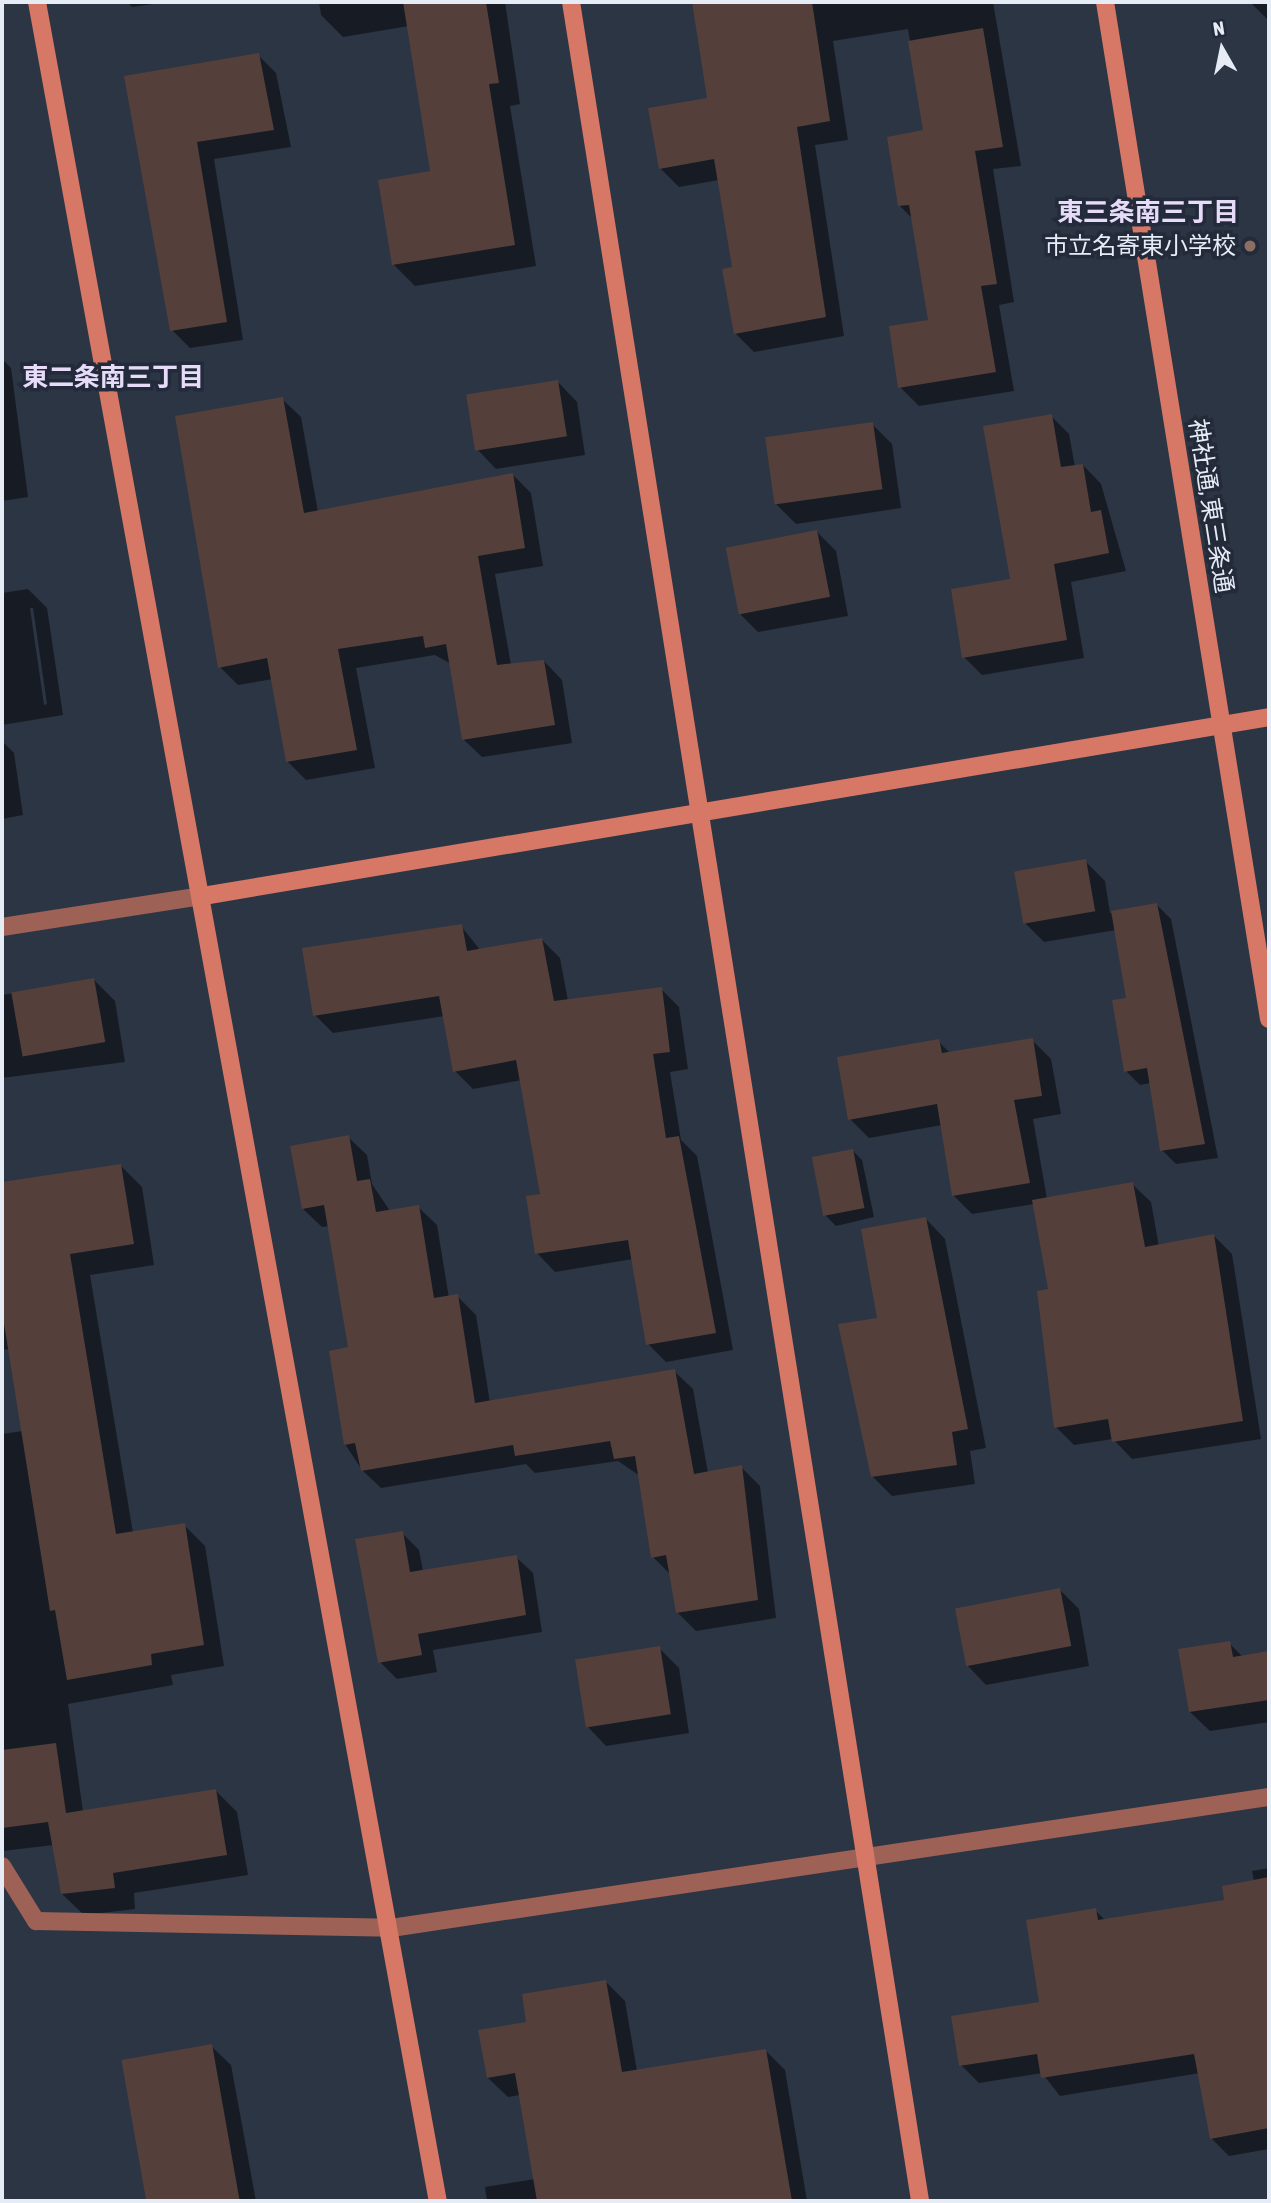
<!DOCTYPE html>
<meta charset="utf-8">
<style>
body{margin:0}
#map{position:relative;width:1271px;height:2203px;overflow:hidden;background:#2c3544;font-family:"Asap Condensed","Noto Sans JP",sans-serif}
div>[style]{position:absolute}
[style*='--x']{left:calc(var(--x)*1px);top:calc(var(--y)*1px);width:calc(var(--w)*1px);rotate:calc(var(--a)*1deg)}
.shadow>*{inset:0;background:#0007}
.building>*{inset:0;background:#543f3b;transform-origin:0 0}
.street>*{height:18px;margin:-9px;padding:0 9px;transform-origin:9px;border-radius:9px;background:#9e6155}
.secondary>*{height:18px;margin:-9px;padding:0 9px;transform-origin:9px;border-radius:9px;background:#d77765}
.dots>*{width:19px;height:19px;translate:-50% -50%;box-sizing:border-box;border:4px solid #232b3a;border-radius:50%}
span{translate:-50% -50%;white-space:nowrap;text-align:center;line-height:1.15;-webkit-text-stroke:7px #232b3a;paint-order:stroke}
.poi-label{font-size:24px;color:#e6ecf6}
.right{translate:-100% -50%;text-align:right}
.street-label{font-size:24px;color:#e6ecf6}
.neighbourhood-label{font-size:26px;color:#e6dbf8;font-weight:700}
.frame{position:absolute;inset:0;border:4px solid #e6ecf6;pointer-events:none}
.north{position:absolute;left:1187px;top:14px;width:70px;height:70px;-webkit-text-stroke:5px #232b3a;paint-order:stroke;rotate:351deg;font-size:19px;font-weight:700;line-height:28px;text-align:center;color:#e6ecf6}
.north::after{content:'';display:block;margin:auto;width:24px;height:32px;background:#e6ecf6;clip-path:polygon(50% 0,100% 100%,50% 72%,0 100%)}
</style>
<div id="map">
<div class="shadow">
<i style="clip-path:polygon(127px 2px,167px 2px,132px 7px)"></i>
<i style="clip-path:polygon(319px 2px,505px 2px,520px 104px,510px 106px,536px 266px,415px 286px,393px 264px,432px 173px,409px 26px,343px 37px,321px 15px)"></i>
<i style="clip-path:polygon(693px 2px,993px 2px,1021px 166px,993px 169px,1014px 302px,999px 305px,1014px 391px,919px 406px,900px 387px,930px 321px,913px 219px,900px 206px,925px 132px,908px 29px,833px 41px,848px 140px,815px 145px,844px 336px,754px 352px,735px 333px,734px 268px,719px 180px,679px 187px,660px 168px,709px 100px)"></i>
<i style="clip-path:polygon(1250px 2px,1269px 2px,1269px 21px)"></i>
<i style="clip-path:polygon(258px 55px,276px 73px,291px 147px,214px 159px,243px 340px,190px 348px,172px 330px,126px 78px)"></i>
<i style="clip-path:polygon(2px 359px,11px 368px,28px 497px,2px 501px)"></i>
<i style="clip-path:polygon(558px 382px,577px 402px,585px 455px,496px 469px,477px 449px)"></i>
<i style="clip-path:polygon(282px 399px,301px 417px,318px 512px,513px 475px,531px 493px,543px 566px,495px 574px,511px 665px,544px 661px,562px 680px,572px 743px,482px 757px,463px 739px,451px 664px,435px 655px,356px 668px,375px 768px,306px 780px,287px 761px,273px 679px,238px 685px,220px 667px)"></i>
<i style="clip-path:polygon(1051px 416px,1069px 434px,1075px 467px,1083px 465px,1101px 484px,1126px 571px,1071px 582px,1084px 658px,982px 675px,964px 657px,1012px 580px)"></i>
<i style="clip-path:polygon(872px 424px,892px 444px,901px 508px,796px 524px,776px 504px)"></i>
<i style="clip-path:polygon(817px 532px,836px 551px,848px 616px,758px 632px,738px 612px)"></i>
<i style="clip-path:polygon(evenodd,28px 589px,47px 608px,63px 715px,2px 725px,2px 593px,28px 589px,30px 608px,33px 608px,47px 704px,44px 705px,30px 608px)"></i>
<i style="clip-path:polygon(2px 741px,14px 753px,23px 815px,2px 819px)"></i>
<i style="clip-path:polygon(1085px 861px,1105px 881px,1110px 913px,1157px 905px,1171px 919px,1218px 1158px,1176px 1164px,1162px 1150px,1151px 1083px,1140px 1085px,1126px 1071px,1128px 999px,1116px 930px,1044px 942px,1024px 922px)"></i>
<i style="clip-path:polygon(461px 926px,481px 951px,542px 940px,560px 958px,568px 1001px,661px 989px,679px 1007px,688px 1069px,670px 1072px,681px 1140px,697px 1156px,733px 1350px,666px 1362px,648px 1344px,633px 1259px,555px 1272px,537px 1253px,543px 1195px,522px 1080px,473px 1089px,455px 1071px,445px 1016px,333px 1033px,315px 1015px)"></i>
<i style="clip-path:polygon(94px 980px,115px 1001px,125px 1062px,2px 1078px,2px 995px)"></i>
<i style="clip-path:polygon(1032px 1040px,1051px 1059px,1061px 1114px,1033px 1119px,1047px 1199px,1132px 1184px,1151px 1202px,1159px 1247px,1214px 1236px,1232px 1254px,1261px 1439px,1132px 1459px,1113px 1439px,1074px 1445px,1056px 1427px,1050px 1291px,1034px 1204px,972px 1214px,953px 1195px,942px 1125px,869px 1138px,850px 1119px,938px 1041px,951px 1054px)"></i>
<i style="clip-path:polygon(348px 1137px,367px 1155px,372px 1184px,390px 1211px,418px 1207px,437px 1225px,449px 1298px,457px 1296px,476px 1315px,490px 1403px,674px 1371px,693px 1389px,708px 1473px,741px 1467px,760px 1486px,776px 1618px,696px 1631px,677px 1612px,671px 1575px,653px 1557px,640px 1476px,618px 1461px,535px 1473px,526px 1464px,381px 1488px,362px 1470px,345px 1444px,350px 1349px,330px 1226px,322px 1227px,303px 1209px)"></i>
<i style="clip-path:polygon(853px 1151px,862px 1160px,874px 1217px,836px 1226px,826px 1216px)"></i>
<i style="clip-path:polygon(121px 1166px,142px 1187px,154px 1265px,90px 1275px,133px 1533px,184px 1525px,205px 1546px,224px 1666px,171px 1675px,173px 1685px,68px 1704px,83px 1812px,216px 1791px,237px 1812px,248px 1875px,134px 1893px,135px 1909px,84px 1915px,62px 1894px,54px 1845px,2px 1851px,2px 1434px,23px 1431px,10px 1349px,2px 1350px,2px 1184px)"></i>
<i style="clip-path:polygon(926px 1219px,945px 1239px,986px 1448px,970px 1451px,975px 1484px,892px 1496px,872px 1476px,879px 1320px)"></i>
<i style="clip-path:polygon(402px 1533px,419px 1550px,423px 1571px,516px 1557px,533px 1573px,542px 1632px,433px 1650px,437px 1672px,397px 1679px,380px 1662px)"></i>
<i style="clip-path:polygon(1060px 1590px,1079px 1609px,1089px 1666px,986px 1685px,967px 1665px)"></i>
<i style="clip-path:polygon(1229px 1643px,1243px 1657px,1269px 1652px,1269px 1722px,1210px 1731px,1190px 1712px)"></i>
<i style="clip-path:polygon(659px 1648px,679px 1668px,689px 1733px,606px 1746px,587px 1726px)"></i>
<i style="clip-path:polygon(1269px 1868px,1269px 2149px,1229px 2156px,1211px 2138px,1200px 2073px,1060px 2096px,1042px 2073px,979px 2083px,961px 2065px,1041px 2004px,1095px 1910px,1106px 1921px,1226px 1902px,1254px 1881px,1252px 1871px)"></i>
<i style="clip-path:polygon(605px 1981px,625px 2001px,637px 2071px,766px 2051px,785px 2070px,807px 2201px,487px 2201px,485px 2187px,535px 2179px,520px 2095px,508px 2097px,488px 2078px,528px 2023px)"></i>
<i style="clip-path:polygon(211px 2046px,231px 2065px,256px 2201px,148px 2201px,124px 2062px)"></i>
</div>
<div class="building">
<i style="clip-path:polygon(403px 2px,486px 2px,499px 83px,489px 84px,515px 245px,392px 265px,378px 180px,430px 171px)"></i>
<i style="clip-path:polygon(692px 2px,812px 2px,830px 121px,797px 127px,826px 317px,734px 334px,722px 269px,732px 267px,714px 159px,659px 169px,648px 108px,707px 98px)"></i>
<i style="clip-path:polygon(983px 28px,1003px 147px,975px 151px,997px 284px,981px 286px,996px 372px,898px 388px,889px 326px,928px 320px,909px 205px,898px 206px,887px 137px,923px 130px,908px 41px)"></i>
<i style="clip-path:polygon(259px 53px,274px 130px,197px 142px,227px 322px,170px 331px,124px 76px)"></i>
<i style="left:558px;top:380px;width:57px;height:93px;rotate:81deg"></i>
<i style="clip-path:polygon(283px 397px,304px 513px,513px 473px,525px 548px,478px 556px,497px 665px,544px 660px,555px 725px,462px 740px,446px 644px,425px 648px,423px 636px,338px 649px,357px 750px,286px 762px,267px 658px,218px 668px,175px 416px)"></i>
<i style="clip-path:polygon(1052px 414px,1061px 467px,1083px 464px,1091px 512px,1101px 510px,1109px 553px,1054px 564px,1067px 640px,962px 658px,951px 589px,1010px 579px,983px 426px)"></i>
<i style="left:873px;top:422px;width:68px;height:109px;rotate:82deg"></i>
<i style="left:817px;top:530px;width:68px;height:93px;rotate:79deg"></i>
<i style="left:1086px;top:859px;width:53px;height:73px;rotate:80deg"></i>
<i style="clip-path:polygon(1157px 903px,1205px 1144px,1160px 1151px,1147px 1068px,1124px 1072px,1112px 1000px,1126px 998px,1111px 911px)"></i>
<i style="clip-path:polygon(462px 924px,467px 951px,542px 938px,554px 1001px,662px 987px,670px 1052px,653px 1054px,666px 1138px,679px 1136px,716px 1333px,646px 1345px,628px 1240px,535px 1254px,526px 1196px,540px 1194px,516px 1060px,453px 1072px,439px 996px,313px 1016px,302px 948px)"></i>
<i style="left:94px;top:978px;width:65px;height:84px;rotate:80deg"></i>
<i style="clip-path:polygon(1033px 1038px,1042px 1096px,1014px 1100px,1030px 1183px,952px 1196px,937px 1104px,848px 1120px,837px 1057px,939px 1039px,942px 1053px)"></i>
<i style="clip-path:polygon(349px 1135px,357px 1181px,370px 1179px,376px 1212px,419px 1205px,434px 1298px,458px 1294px,475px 1403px,675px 1369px,694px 1474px,742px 1465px,758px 1600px,676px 1613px,666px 1555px,651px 1558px,635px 1456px,614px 1459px,610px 1441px,515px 1456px,513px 1445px,361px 1471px,355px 1443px,344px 1445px,329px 1351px,348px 1347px,324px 1205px,302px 1209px,290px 1146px)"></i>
<i style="left:853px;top:1149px;width:60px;height:42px;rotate:79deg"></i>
<i style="clip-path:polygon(121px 1164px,134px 1244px,70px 1254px,116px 1534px,185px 1523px,204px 1645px,151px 1654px,152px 1665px,67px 1680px,55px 1610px,50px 1611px,2px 1311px,2px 1182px)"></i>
<i style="clip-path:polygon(1133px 1182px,1145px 1247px,1214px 1234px,1243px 1421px,1112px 1442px,1108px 1419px,1054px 1428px,1037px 1291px,1048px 1289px,1032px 1200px)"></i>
<i style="clip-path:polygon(926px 1217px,968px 1429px,952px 1432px,957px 1465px,871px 1477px,838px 1324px,877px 1318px,861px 1229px)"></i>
<i style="clip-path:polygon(403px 1531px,410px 1572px,517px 1555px,526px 1615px,418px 1634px,422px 1655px,378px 1663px,355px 1539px)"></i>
<i style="left:1060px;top:1588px;width:59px;height:107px;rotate:79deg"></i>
<i style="clip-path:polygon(1230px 1641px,1233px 1657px,1269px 1651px,1269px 1700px,1189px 1712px,1178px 1649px)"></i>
<i style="left:660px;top:1646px;width:69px;height:86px;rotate:81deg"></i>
<i style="clip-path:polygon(56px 1743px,66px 1813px,216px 1789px,227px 1855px,113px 1873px,115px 1888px,61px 1894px,48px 1822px,2px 1828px,2px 1750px)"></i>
<i style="clip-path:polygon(1269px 1877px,1269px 2128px,1210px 2139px,1194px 2054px,1041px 2078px,1037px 2054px,959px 2066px,951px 2016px,1039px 2002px,1026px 1920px,1096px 1908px,1098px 1920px,1224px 1900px,1222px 1886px)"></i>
<i style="clip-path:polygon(606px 1980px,622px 2072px,766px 2049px,792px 2201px,537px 2201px,515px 2073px,487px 2078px,478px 2030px,526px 2022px,522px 1994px)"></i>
<i style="left:212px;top:2044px;width:160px;height:92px;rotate:80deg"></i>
</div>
<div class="street">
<i style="--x:2;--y:927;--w:203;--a:-8.8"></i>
<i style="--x:2;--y:1866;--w:65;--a:58.3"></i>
<i style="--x:36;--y:1921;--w:355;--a:1.1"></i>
<i style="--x:391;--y:1928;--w:888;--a:-8.49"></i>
</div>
<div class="secondary">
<i style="--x:37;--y:2;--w:2235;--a:79.67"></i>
<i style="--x:571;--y:2;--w:2227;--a:80.98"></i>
<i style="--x:1105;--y:2;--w:1030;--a:80.84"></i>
<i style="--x:203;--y:896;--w:1081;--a:-9.53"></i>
</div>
<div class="dots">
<i style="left:1250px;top:246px;background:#8d6e63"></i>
</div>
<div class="poi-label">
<span class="right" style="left:1236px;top:246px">市立名寄東小学校</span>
</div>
<div class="street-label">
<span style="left:1211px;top:506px;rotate:81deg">神社通, 東三条通</span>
</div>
<div class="neighbourhood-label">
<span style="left:1148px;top:213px">東三条南三丁目</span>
<span style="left:113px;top:378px">東二条南三丁目</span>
</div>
<div class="frame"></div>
<div class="north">N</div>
</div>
